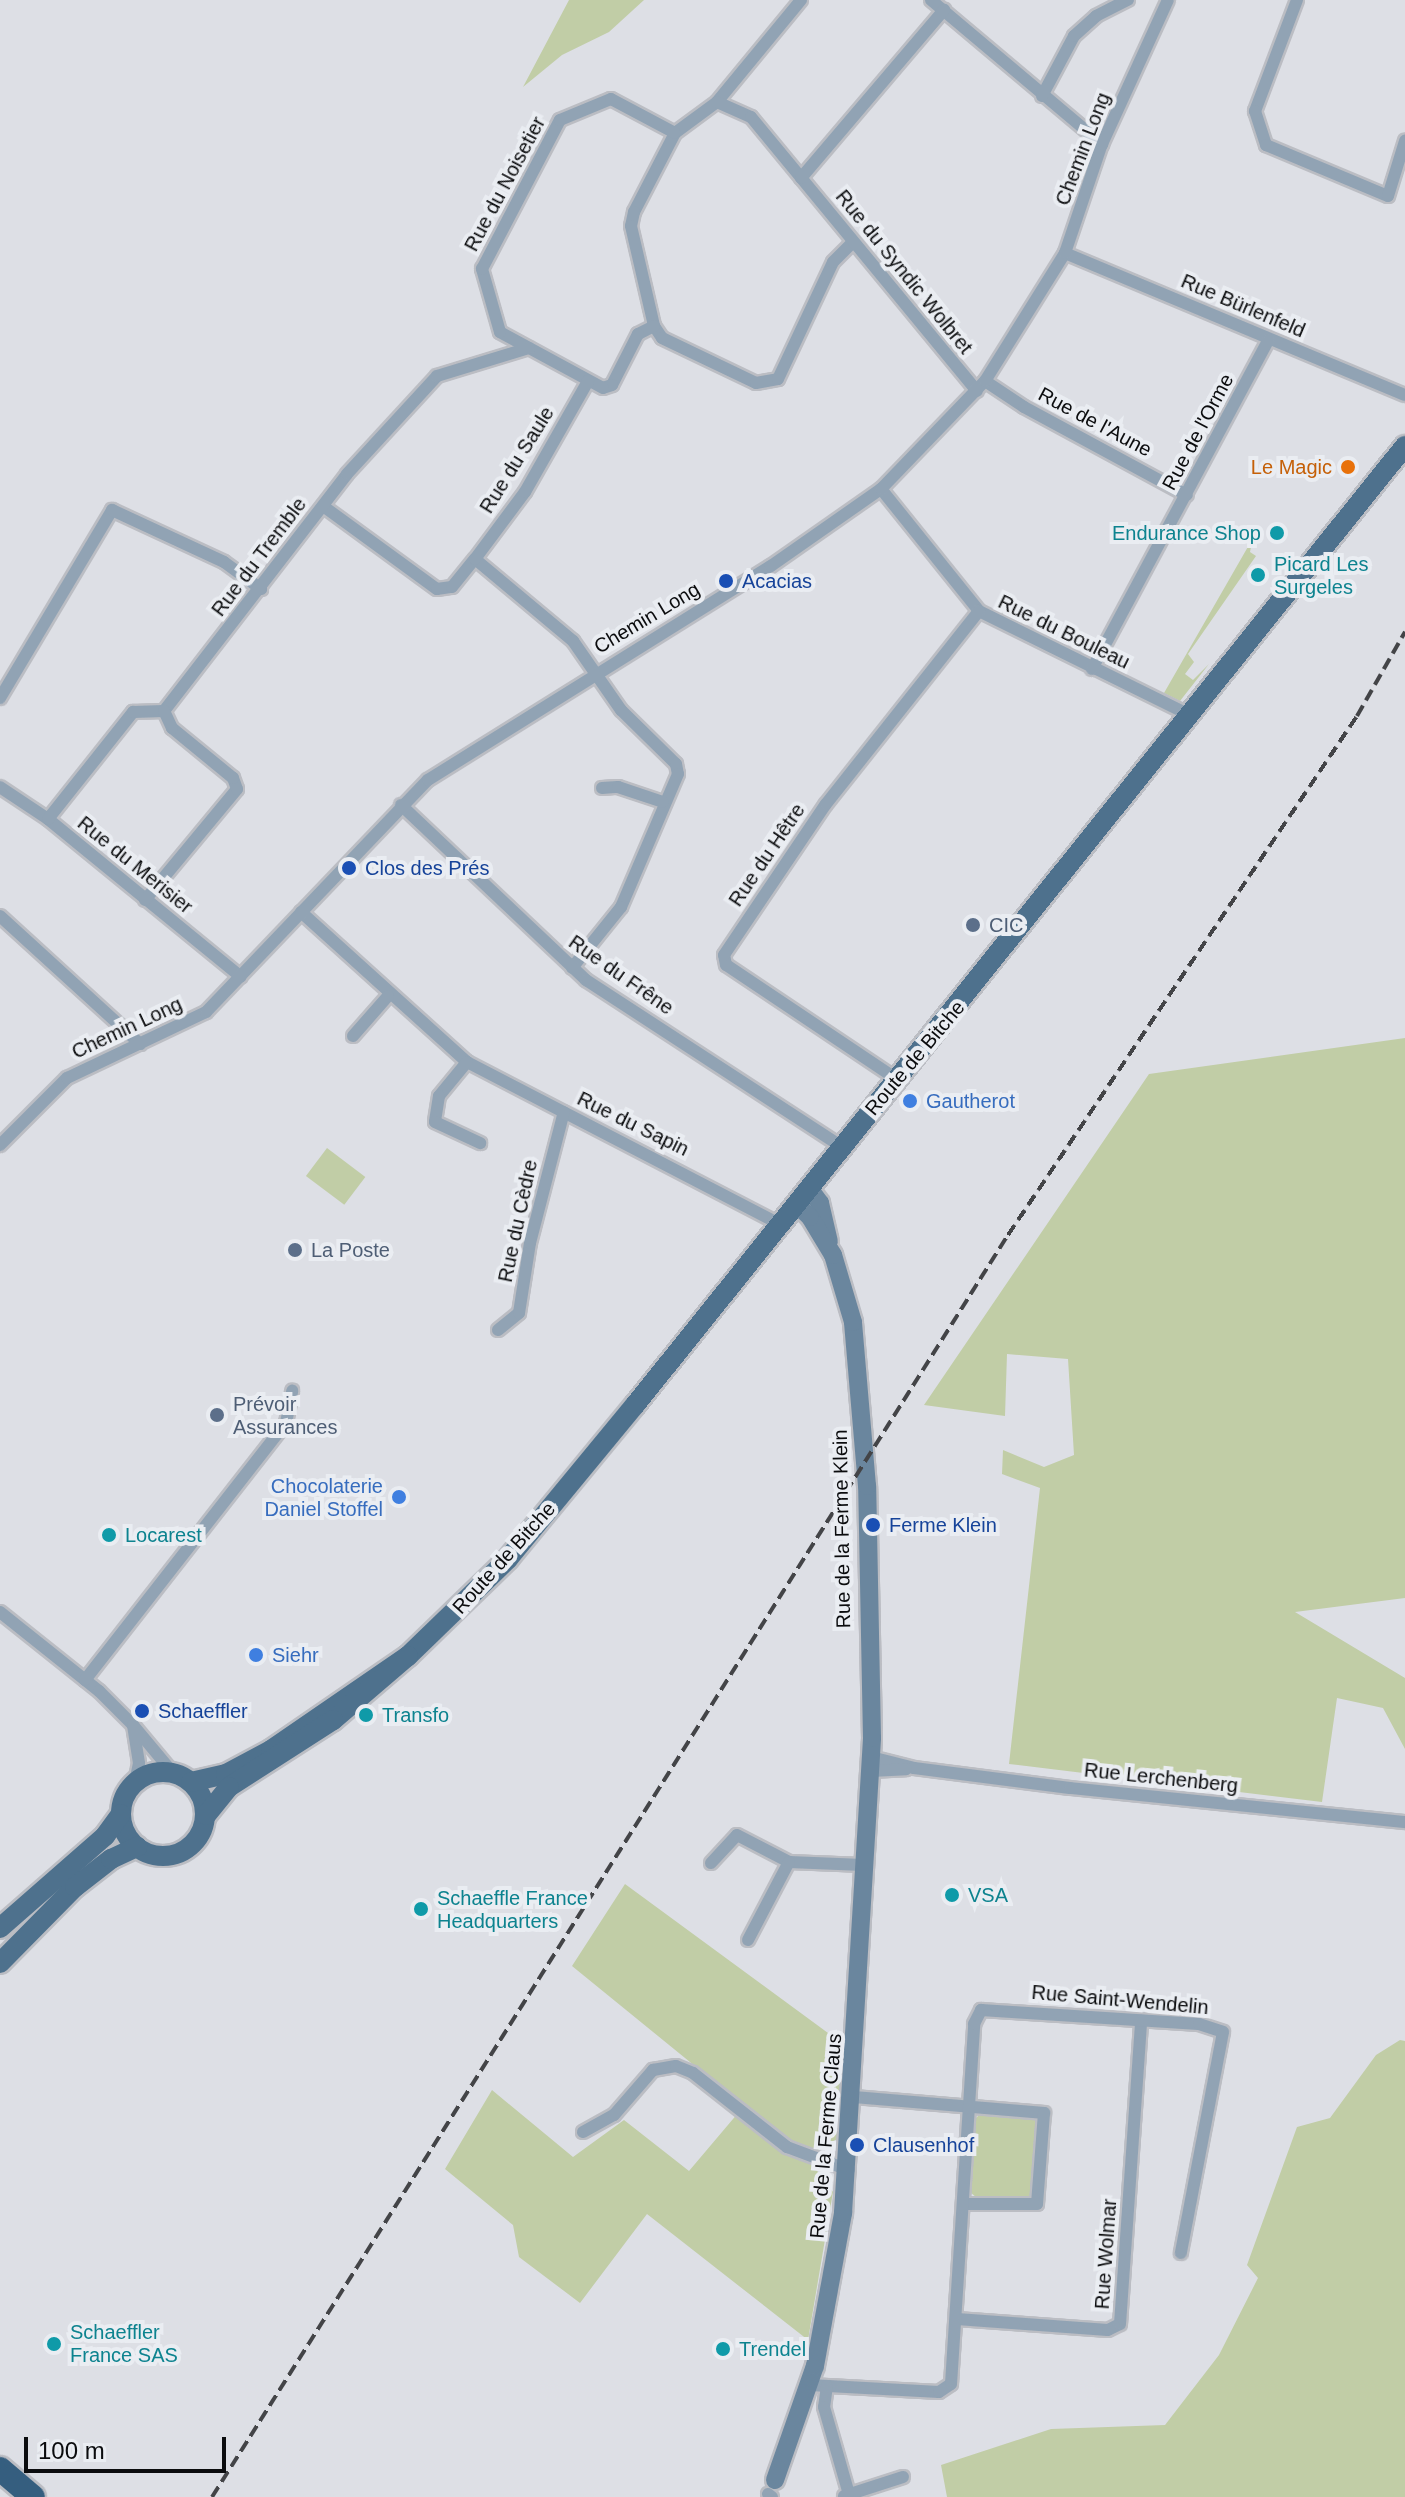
<!DOCTYPE html>
<meta charset="utf-8">
<style>
body{margin:0}
#map{position:relative;width:1405px;height:2497px;overflow:hidden;background:#dddfe5;font-family:Helvetica,sans-serif}
div>[style]{position:absolute}
[style*='--x']{left:calc(var(--x)*1px);top:calc(var(--y)*1px);width:calc(var(--w)*1px);rotate:calc(var(--a)*1deg)}
.green>*{inset:0;background:#c1cda6;transform-origin:0 0}
.roads{filter:drop-shadow(2px 0 #bbbdc3) drop-shadow(-2px 0 #bbbdc3) drop-shadow(0 2px #bbbdc3) drop-shadow(0 -2px #bbbdc3)}
.street>*{height:12px;margin:-6px;padding:0 6px;transform-origin:6px;border-radius:6px;background:#91a3b4}
.secondary>*{height:18px;margin:-9px;padding:0 9px;transform-origin:9px;border-radius:9px;background:#6a869e}
.primary>*{height:20px;margin:-10px;padding:0 10px;transform-origin:10px;border-radius:10px;background:#4e718d}
.primary>.ring{margin:-10px;padding:0;box-sizing:content-box;background:none;border:20px solid #4e718d;border-radius:50%}
.highway>*{height:24px;margin:-12px;padding:0 12px;transform-origin:12px;border-radius:12px;background:#355e7f}
.rail>*{height:4px;margin-top:-2px;transform-origin:0;background:repeating-linear-gradient(90deg,#434447 0 12px,transparent 0 18px)}
.dots>*{width:22px;height:22px;translate:-50% -50%;box-sizing:border-box;border:4px solid #eaedf2;border-radius:50%}
span{translate:-50% -50%;white-space:nowrap;text-align:center;line-height:1.15;-webkit-text-stroke:8px #eaedf2;paint-order:stroke}
.street-label{font-size:20px;color:#0b0c0e}
.food-label{font-size:20px;color:#c56008}
.right{translate:-100% -50%;text-align:right}
.culture-label{font-size:20px;color:#0d838f}
.left{translate:0 -50%;text-align:left}
.transit-label{font-size:20px;color:#164399}
.service-label{font-size:20px;color:#4e5e75}
.shop-label{font-size:20px;color:#366cbe}
.scale{position:absolute;left:24px;top:2437px;width:202px;height:36px;box-sizing:border-box;border:4px solid #0b0c0e;border-top:0;padding-left:10px;font-size:24px;line-height:28px;white-space:nowrap;color:#0b0c0e;-webkit-text-stroke:6px #eaedf2;paint-order:stroke}
</style>
<div id="map">
<div class="green">
<i style="clip-path:polygon(569px 0,644px 0,609px 32px,562px 55px,523px 87px)"></i>
<i style="clip-path:polygon(1253px 538px,1250px 552px,1256px 556px,1188px 654px,1194px 662px,1185px 674px,1193px 680px,1209px 664px,1180px 701px,1164px 693px)"></i>
<i style="clip-path:polygon(1405px 1038px,1405px 1598px,1295px 1612px,1405px 1678px,1405px 1749px,1383px 1708px,1337px 1698px,1322px 1802px,1009px 1764px,1040px 1488px,1002px 1474px,1003px 1450px,1044px 1467px,1074px 1455px,1068px 1359px,1007px 1354px,1005px 1416px,924px 1405px,1149px 1074px)"></i>
<i style="left:327px;top:1148px;width:48px;height:35px;rotate:37deg"></i>
<i style="clip-path:polygon(625px 1884px,843px 2044px,838px 2139px,819px 2147px,815px 2168px,833px 2192px,808px 2340px,647px 2214px,580px 2303px,519px 2257px,513px 2225px,445px 2169px,492px 2090px,573px 2157px,624px 2120px,689px 2171px,744px 2106px,572px 1966px)"></i>
<i style="clip-path:polygon(1400px 2040px,1405px 2041px,1405px 2497px,947px 2497px,941px 2465px,1051px 2429px,1165px 2425px,1219px 2355px,1258px 2278px,1247px 2265px,1297px 2127px,1330px 2118px,1376px 2055px)"></i>
<i style="clip-path:polygon(982px 2112px,1033px 2115px,1040px 2123px,1035px 2193px,1027px 2201px,977px 2198px,970px 2192px,975px 2119px)"></i>
</div>
<div class="roads">
<div class="street">
<i style="--x:801;--y:0;--w:132;--a:129.5"></i>
<i style="--x:717;--y:102;--w:52;--a:143.6"></i>
<i style="--x:675;--y:133;--w:89;--a:117.4"></i>
<i style="--x:634;--y:212;--w:14;--a:102"></i>
<i style="--x:631;--y:226;--w:103;--a:77"></i>
<i style="--x:654;--y:326;--w:14;--a:56"></i>
<i style="--x:662;--y:338;--w:104;--a:25.6"></i>
<i style="--x:756;--y:383;--w:22;--a:-10"></i>
<i style="--x:778;--y:379;--w:129;--a:-64.8"></i>
<i style="--x:833;--y:262;--w:28;--a:-45"></i>
<i style="--x:931;--y:0;--w:224;--a:40.1"></i>
<i style="--x:1297;--y:0;--w:119;--a:110.7"></i>
<i style="--x:1255;--y:111;--w:36;--a:72"></i>
<i style="--x:1266;--y:145;--w:132;--a:22.7"></i>
<i style="--x:1388;--y:196;--w:58;--a:-72.8"></i>
<i style="--x:1042;--y:96;--w:68;--a:-61.9"></i>
<i style="--x:1074;--y:36;--w:30;--a:-42"></i>
<i style="--x:1096;--y:16;--w:36;--a:-27"></i>
<i style="--x:717;--y:102;--w:37;--a:24"></i>
<i style="--x:751;--y:117;--w:355;--a:50.5"></i>
<i style="--x:801;--y:178;--w:221;--a:-49.6"></i>
<i style="--x:1065;--y:253;--w:368;--a:22.7"></i>
<i style="--x:654;--y:326;--w:18;--a:153"></i>
<i style="--x:638;--y:334;--w:57;--a:117"></i>
<i style="--x:612;--y:385;--w:9;--a:162"></i>
<i style="--x:603;--y:388;--w:117;--a:-151.5"></i>
<i style="--x:500;--y:332;--w:66;--a:-105.9"></i>
<i style="--x:482;--y:269;--w:168;--a:-62.4"></i>
<i style="--x:560;--y:120;--w:55;--a:-22.4"></i>
<i style="--x:611;--y:99;--w:72;--a:28"></i>
<i style="--x:985;--y:381;--w:47;--a:33.7"></i>
<i style="--x:1024;--y:407;--w:185;--a:28.4"></i>
<i style="--x:881;--y:489;--w:156;--a:51.2"></i>
<i style="--x:979;--y:611;--w:232;--a:26.3"></i>
<i style="--x:323;--y:506;--w:141;--a:36.1"></i>
<i style="--x:437;--y:589;--w:15;--a:-8"></i>
<i style="--x:452;--y:587;--w:36;--a:-51"></i>
<i style="--x:475;--y:559;--w:128;--a:39.9"></i>
<i style="--x:573;--y:641;--w:84;--a:55.2"></i>
<i style="--x:621;--y:710;--w:77;--a:44.5"></i>
<i style="--x:676;--y:764;--w:10;--a:79"></i>
<i style="--x:678;--y:774;--w:145;--a:113.2"></i>
<i style="--x:621;--y:907;--w:78;--a:128.8"></i>
<i style="--x:475;--y:559;--w:84;--a:-53.3"></i>
<i style="--x:525;--y:492;--w:128;--a:-60.4"></i>
<i style="--x:1092;--y:669;--w:374;--a:-61.8"></i>
<i style="--x:0;--y:698;--w:219;--a:-59.2"></i>
<i style="--x:112;--y:510;--w:123;--a:24.9"></i>
<i style="--x:224;--y:562;--w:46;--a:36.1"></i>
<i style="--x:0;--y:787;--w:58;--a:33.7"></i>
<i style="--x:48;--y:819;--w:249;--a:39.3"></i>
<i style="--x:602;--y:788;--w:16;--a:-4"></i>
<i style="--x:618;--y:787;--w:47;--a:18.4"></i>
<i style="--x:401;--y:805;--w:255;--a:43.4"></i>
<i style="--x:586;--y:980;--w:306;--a:33.1"></i>
<i style="--x:48;--y:819;--w:137;--a:-51.5"></i>
<i style="--x:133;--y:712;--w:31;--a:-2"></i>
<i style="--x:164;--y:711;--w:299;--a:-52.3"></i>
<i style="--x:347;--y:474;--w:133;--a:-47.4"></i>
<i style="--x:437;--y:376;--w:96;--a:-16.9"></i>
<i style="--x:145;--y:900;--w:144;--a:-50.3"></i>
<i style="--x:237;--y:789;--w:12;--a:-110"></i>
<i style="--x:233;--y:778;--w:79;--a:-140.7"></i>
<i style="--x:172;--y:728;--w:19;--a:-115"></i>
<i style="--x:301;--y:912;--w:224;--a:42.1"></i>
<i style="--x:467;--y:1062;--w:352;--a:27.4"></i>
<i style="--x:0;--y:916;--w:190;--a:42.4"></i>
<i style="--x:353;--y:1036;--w:53;--a:-48.8"></i>
<i style="--x:467;--y:1062;--w:44;--a:129.5"></i>
<i style="--x:439;--y:1096;--w:26;--a:99"></i>
<i style="--x:435;--y:1122;--w:50;--a:25"></i>
<i style="--x:895;--y:1078;--w:203;--a:-146.2"></i>
<i style="--x:726;--y:965;--w:10;--a:-101"></i>
<i style="--x:724;--y:955;--w:182;--a:-56"></i>
<i style="--x:826;--y:804;--w:246;--a:-51.6"></i>
<i style="--x:0;--y:1145;--w:95;--a:-45"></i>
<i style="--x:67;--y:1078;--w:154;--a:-25.4"></i>
<i style="--x:206;--y:1012;--w:321;--a:-46.3"></i>
<i style="--x:428;--y:780;--w:404;--a:-32"></i>
<i style="--x:771;--y:566;--w:134;--a:-35"></i>
<i style="--x:881;--y:489;--w:150;--a:-46.1"></i>
<i style="--x:985;--y:381;--w:151;--a:-58"></i>
<i style="--x:1065;--y:253;--w:115;--a:-71.3"></i>
<i style="--x:1102;--y:144;--w:158;--a:-65.4"></i>
<i style="--x:498;--y:1330;--w:27;--a:-39"></i>
<i style="--x:519;--y:1313;--w:71;--a:-81.1"></i>
<i style="--x:530;--y:1243;--w:135;--a:-75.5"></i>
<i style="--x:0;--y:1612;--w:127;--a:38.6"></i>
<i style="--x:99;--y:1691;--w:48;--a:45"></i>
<i style="--x:85;--y:1680;--w:326;--a:-52"></i>
<i style="--x:286;--y:1423;--w:33;--a:-79"></i>
<i style="--x:871;--y:1757;--w:44;--a:14.3"></i>
<i style="--x:914;--y:1768;--w:157;--a:7.3"></i>
<i style="--x:1070;--y:1788;--w:337;--a:5.8"></i>
<i style="--x:871;--y:1771;--w:35;--a:-3"></i>
<i style="--x:135;--y:1782;--w:19;--a:-78"></i>
<i style="--x:139;--y:1763;--w:38;--a:-99"></i>
<i style="--x:133;--y:1725;--w:62;--a:50.2"></i>
<i style="--x:711;--y:1863;--w:38;--a:-47"></i>
<i style="--x:737;--y:1835;--w:59;--a:27.4"></i>
<i style="--x:789;--y:1862;--w:74;--a:2.3"></i>
<i style="--x:748;--y:1940;--w:88;--a:-62.3"></i>
<i style="--x:854;--y:2097;--w:191;--a:4.8"></i>
<i style="--x:1044;--y:2113;--w:91;--a:94.4"></i>
<i style="--x:1037;--y:2204;--w:73;--a:180"></i>
<i style="--x:583;--y:2132;--w:35;--a:-29"></i>
<i style="--x:614;--y:2115;--w:60;--a:-49.1"></i>
<i style="--x:653;--y:2070;--w:23;--a:-10"></i>
<i style="--x:676;--y:2066;--w:18;--a:22"></i>
<i style="--x:693;--y:2073;--w:120;--a:38.2"></i>
<i style="--x:787;--y:2147;--w:66;--a:20.4"></i>
<i style="--x:957;--y:2319;--w:151;--a:4.2"></i>
<i style="--x:1108;--y:2330;--w:13;--a:-27"></i>
<i style="--x:1120;--y:2324;--w:304;--a:-86"></i>
<i style="--x:810;--y:2385;--w:129;--a:3.1"></i>
<i style="--x:939;--y:2392;--w:14;--a:-34"></i>
<i style="--x:951;--y:2384;--w:361;--a:-86.3"></i>
<i style="--x:974;--y:2024;--w:16;--a:-63"></i>
<i style="--x:981;--y:2010;--w:218;--a:3.7"></i>
<i style="--x:1199;--y:2024;--w:25;--a:18"></i>
<i style="--x:1223;--y:2032;--w:225;--a:100.8"></i>
<i style="--x:827;--y:2386;--w:21;--a:98"></i>
<i style="--x:824;--y:2407;--w:91;--a:74"></i>
<i style="--x:768;--y:2494;--w:5;--a:37"></i>
<i style="--x:844;--y:2496;--w:62;--a:-17.9"></i>
</div>
<div class="secondary">
<i style="--x:809;--y:1188;--w:19;--a:54"></i>
<i style="--x:820;--y:1203;--w:39;--a:77"></i>
<i style="--x:775;--y:2480;--w:121;--a:-70.7"></i>
<i style="--x:815;--y:2366;--w:156;--a:-79.6"></i>
<i style="--x:843;--y:2213;--w:476;--a:-86.5"></i>
<i style="--x:872;--y:1738;--w:252;--a:-91.1"></i>
<i style="--x:867;--y:1486;--w:165;--a:-94.9"></i>
<i style="--x:853;--y:1322;--w:70;--a:-106.6"></i>
<i style="--x:833;--y:1255;--w:44;--a:-121.2"></i>
<i style="--x:810;--y:1217;--w:19;--a:-137"></i>
</div>
<div class="primary">
<i style="--x:408;--y:1656;--w:139;--a:-44.1"></i>
<i style="--x:508;--y:1559;--w:200;--a:-50.5"></i>
<i style="--x:635;--y:1405;--w:1230;--a:-51.24"></i>
<i class="ring" style="left:121px;top:1772px;width:64px;height:64px"></i>
<i style="--x:191;--y:1782;--w:36;--a:-13"></i>
<i style="--x:226;--y:1774;--w:51;--a:-28.1"></i>
<i style="--x:271;--y:1750;--w:166;--a:-34.5"></i>
<i style="--x:408;--y:1656;--w:99;--a:139.5"></i>
<i style="--x:333;--y:1720;--w:124;--a:147.2"></i>
<i style="--x:229;--y:1787;--w:36;--a:129"></i>
<i style="--x:0;--y:1928;--w:140;--a:-41.2"></i>
<i style="--x:105;--y:1836;--w:27;--a:-54"></i>
<i style="--x:0;--y:1963;--w:107;--a:-45.4"></i>
<i style="--x:75;--y:1887;--w:46;--a:-37.9"></i>
<i style="--x:111;--y:1859;--w:29;--a:-25"></i>
</div>
<div class="highway">
<i style="--x:0;--y:2469;--w:43;--a:40.3"></i>
</div>
</div>
<div class="rail">
<i style="--x:212;--y:2497;--w:1492;--a:-57.76"></i>
<i style="--x:1008;--y:1235;--w:625;--a:-56.08"></i>
<i style="--x:1357;--y:716;--w:97;--a:-60.3"></i>
</div>
<div class="dots">
<i style="left:1348px;top:467px;background:#e8710a"></i>
<i style="left:1277px;top:533px;background:#0f9aa8"></i>
<i style="left:1258px;top:575px;background:#0f9aa8"></i>
<i style="left:726px;top:581px;background:#1a4fb4"></i>
<i style="left:349px;top:868px;background:#1a4fb4"></i>
<i style="left:973px;top:925px;background:#5c6f8a"></i>
<i style="left:910px;top:1101px;background:#3f7fe0"></i>
<i style="left:295px;top:1250px;background:#5c6f8a"></i>
<i style="left:217px;top:1415px;background:#5c6f8a"></i>
<i style="left:399px;top:1497px;background:#3f7fe0"></i>
<i style="left:873px;top:1525px;background:#1a4fb4"></i>
<i style="left:109px;top:1535px;background:#0f9aa8"></i>
<i style="left:256px;top:1655px;background:#3f7fe0"></i>
<i style="left:142px;top:1711px;background:#1a4fb4"></i>
<i style="left:366px;top:1715px;background:#0f9aa8"></i>
<i style="left:952px;top:1895px;background:#0f9aa8"></i>
<i style="left:421px;top:1909px;background:#0f9aa8"></i>
<i style="left:857px;top:2145px;background:#1a4fb4"></i>
<i style="left:54px;top:2344px;background:#0f9aa8"></i>
<i style="left:723px;top:2349px;background:#0f9aa8"></i>
</div>
<div class="street-label">
<span style="left:1083px;top:149px;rotate:-69deg">Chemin Long</span>
<span style="left:505px;top:184px;rotate:-62deg">Rue du Noisetier</span>
<span style="left:904px;top:272px;rotate:51deg">Rue du Syndic Wolbret</span>
<span style="left:1243px;top:306px;rotate:23deg">Rue Bürlenfeld</span>
<span style="left:1095px;top:422px;rotate:28deg">Rue de l'Aune</span>
<span style="left:1198px;top:432px;rotate:-62deg">Rue de l'Orme</span>
<span style="left:517px;top:460px;rotate:-58deg">Rue du Saule</span>
<span style="left:259px;top:557px;rotate:-53deg">Rue du Tremble</span>
<span style="left:647px;top:618px;rotate:-31deg">Chemin Long</span>
<span style="left:1064px;top:632px;rotate:26deg">Rue du Bouleau</span>
<span style="left:767px;top:855px;rotate:-56deg">Rue du Hêtre</span>
<span style="left:135px;top:865px;rotate:39deg">Rue du Merisier</span>
<span style="left:621px;top:975px;rotate:35deg">Rue du Frêne</span>
<span style="left:127px;top:1028px;rotate:-25deg">Chemin Long</span>
<span style="left:915px;top:1058px;rotate:-50deg">Route de Bitche</span>
<span style="left:633px;top:1124px;rotate:26deg">Rue du Sapin</span>
<span style="left:518px;top:1221px;rotate:-78deg">Rue du Cèdre</span>
<span style="left:842px;top:1529px;rotate:-91deg">Rue de la Ferme Klein</span>
<span style="left:504px;top:1558px;rotate:-48deg">Route de Bitche</span>
<span style="left:1161px;top:1778px;rotate:6deg">Rue Lerchenberg</span>
<span style="left:1120px;top:2000px;rotate:5deg">Rue Saint-Wendelin</span>
<span style="left:826px;top:2136px;rotate:-85deg">Rue de la Ferme Claus</span>
<span style="left:1106px;top:2254px;rotate:-86deg">Rue Wolmar</span>
</div>
<div class="food-label">
<span class="right" style="left:1332px;top:467px">Le Magic</span>
</div>
<div class="culture-label">
<span class="right" style="left:1261px;top:533px">Endurance Shop</span>
<span class="left" style="left:1274px;top:576px">Picard Les<br>Surgeles</span>
<span class="left" style="left:125px;top:1535px">Locarest</span>
<span class="left" style="left:382px;top:1715px">Transfo</span>
<span class="left" style="left:968px;top:1895px">VSA</span>
<span class="left" style="left:437px;top:1910px">Schaeffle France<br>Headquarters</span>
<span class="left" style="left:70px;top:2344px">Schaeffler<br>France SAS</span>
<span class="left" style="left:739px;top:2349px">Trendel</span>
</div>
<div class="transit-label">
<span class="left" style="left:742px;top:581px">Acacias</span>
<span class="left" style="left:365px;top:868px">Clos des Prés</span>
<span class="left" style="left:889px;top:1525px">Ferme Klein</span>
<span class="left" style="left:158px;top:1711px">Schaeffler</span>
<span class="left" style="left:873px;top:2145px">Clausenhof</span>
</div>
<div class="service-label">
<span class="left" style="left:989px;top:925px">CIC</span>
<span class="left" style="left:311px;top:1250px">La Poste</span>
<span class="left" style="left:233px;top:1416px">Prévoir<br>Assurances</span>
</div>
<div class="shop-label">
<span class="left" style="left:926px;top:1101px">Gautherot</span>
<span class="right" style="left:383px;top:1498px">Chocolaterie<br>Daniel Stoffel</span>
<span class="left" style="left:272px;top:1655px">Siehr</span>
</div>
<div class="scale">100 m</div>
</div>
